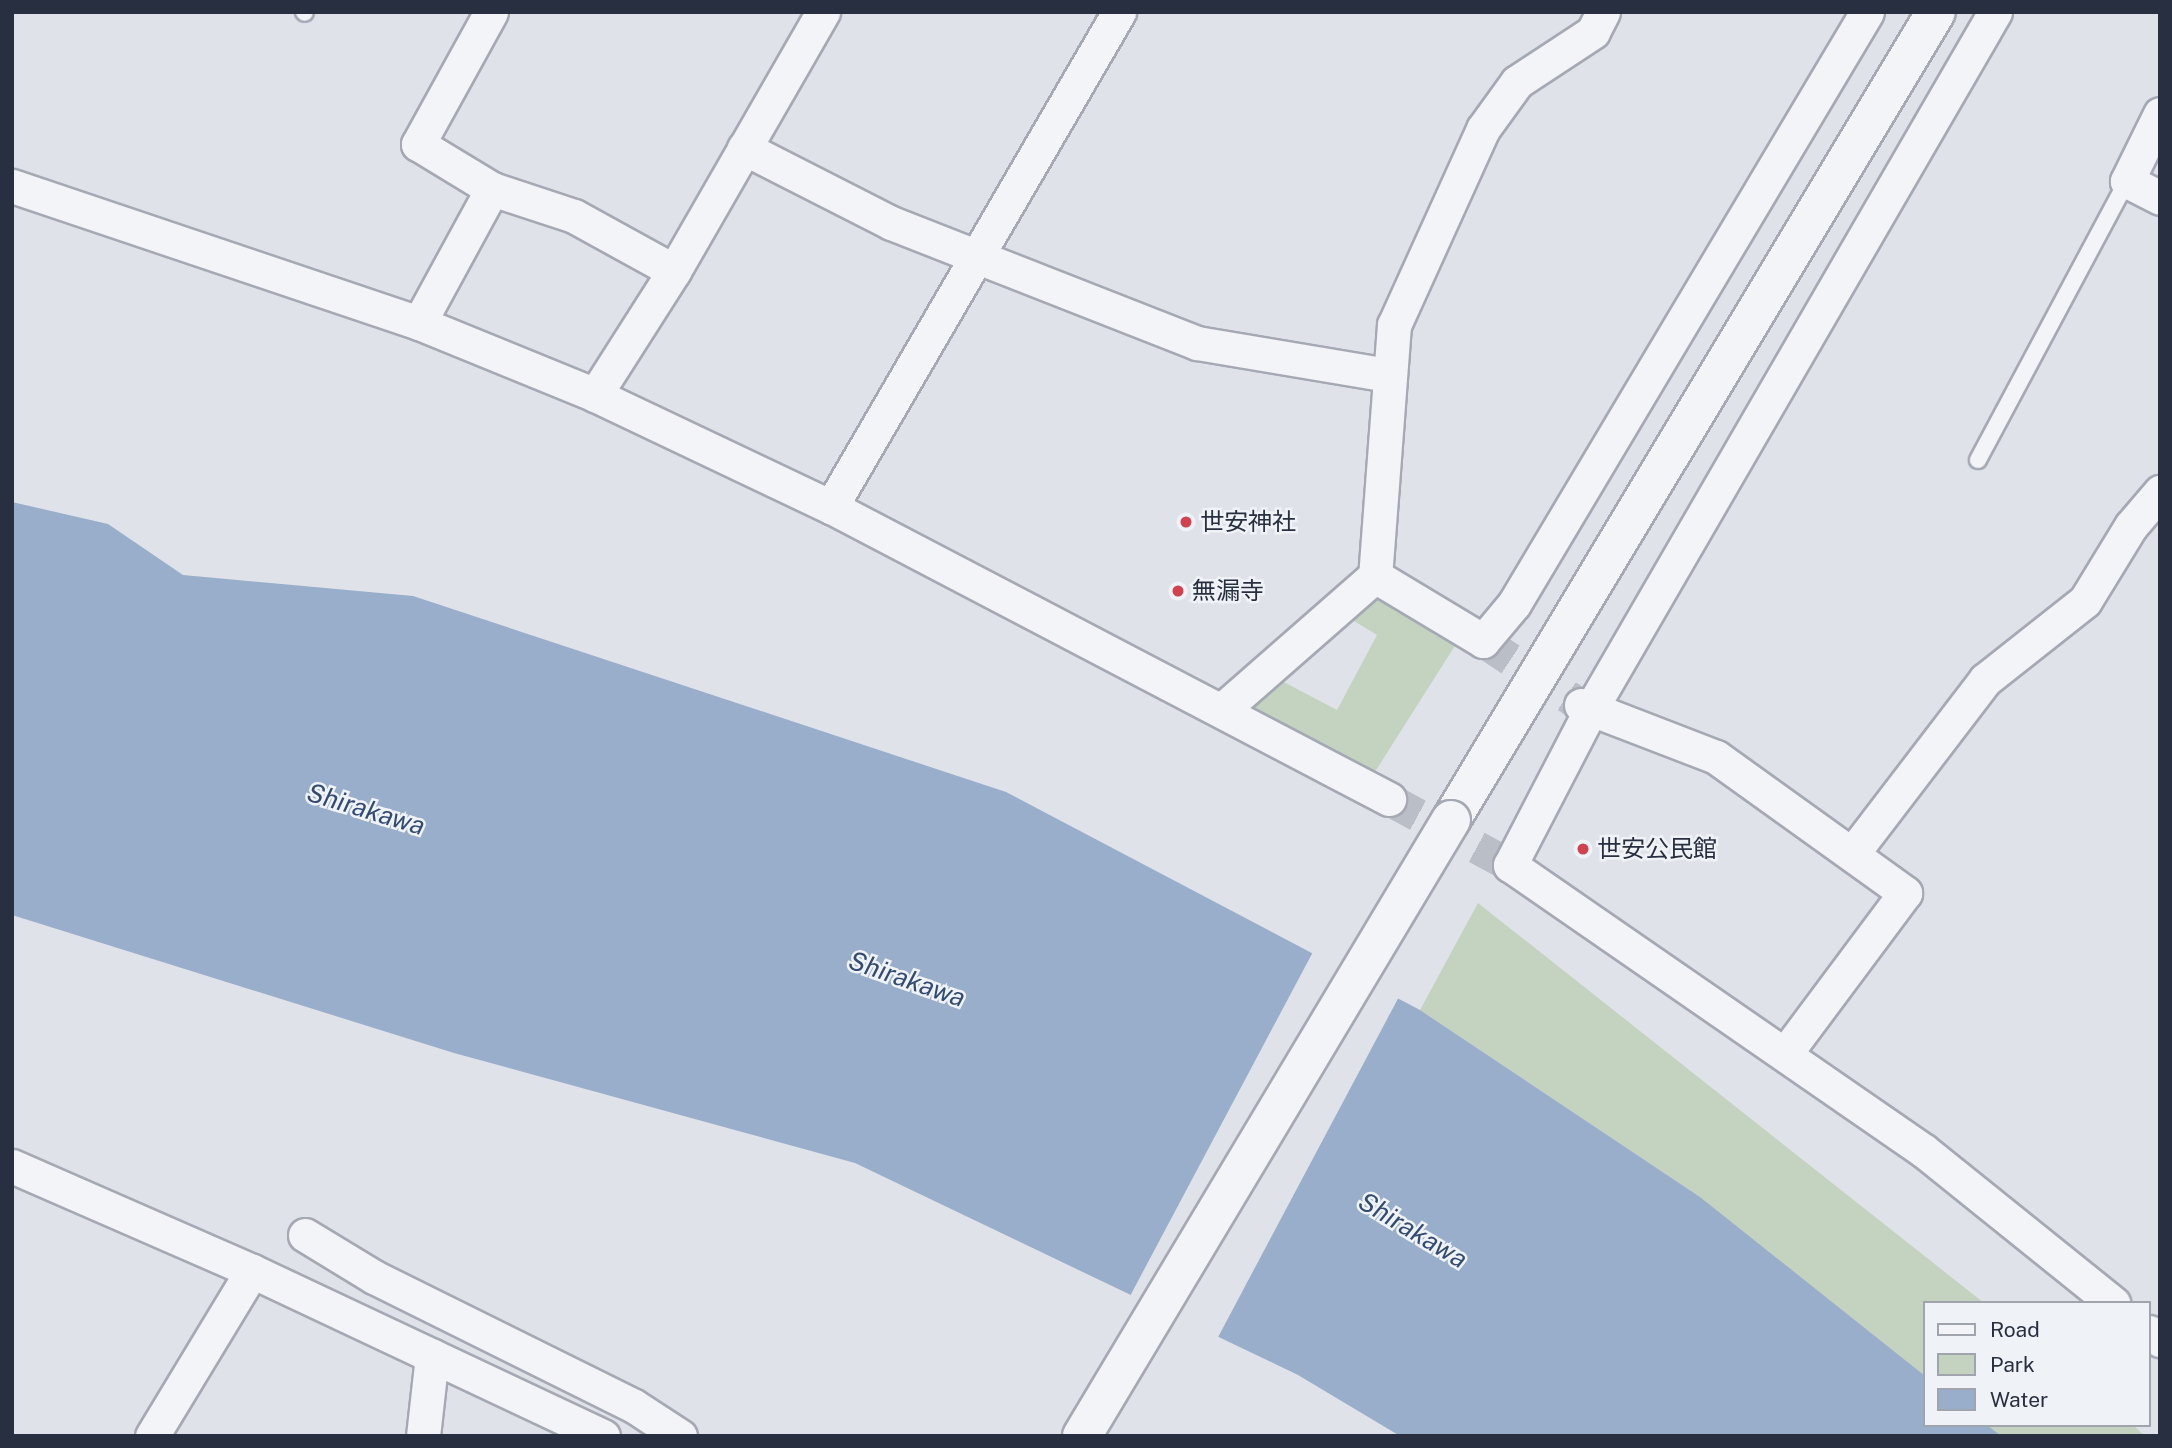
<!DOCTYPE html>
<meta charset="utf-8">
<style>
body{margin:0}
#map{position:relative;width:2172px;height:1448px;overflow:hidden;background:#dfe2e9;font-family:"Public Sans","Noto Sans JP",sans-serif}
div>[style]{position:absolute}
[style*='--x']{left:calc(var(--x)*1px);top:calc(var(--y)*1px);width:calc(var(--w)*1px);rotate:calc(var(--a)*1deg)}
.green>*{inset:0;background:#c4d3c0}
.water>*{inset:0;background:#99aeca}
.pier>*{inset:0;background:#dfe2e9;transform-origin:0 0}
.minor-tunnel>*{height:33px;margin-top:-16.5px;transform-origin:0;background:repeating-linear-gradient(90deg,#babec7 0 33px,transparent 0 50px)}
.roads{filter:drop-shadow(2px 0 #a4a9b3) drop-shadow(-2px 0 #a4a9b3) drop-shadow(0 2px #a4a9b3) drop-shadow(0 -2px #a4a9b3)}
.service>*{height:16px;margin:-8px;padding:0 8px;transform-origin:8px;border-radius:8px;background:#f2f4f7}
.minor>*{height:33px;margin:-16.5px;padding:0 16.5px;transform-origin:16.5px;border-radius:16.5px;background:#f2f4f7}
.tertiary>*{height:38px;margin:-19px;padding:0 19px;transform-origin:19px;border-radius:19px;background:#f2f4f7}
.bridges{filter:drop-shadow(2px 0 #a4a9b3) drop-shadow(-2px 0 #a4a9b3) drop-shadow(0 2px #a4a9b3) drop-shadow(0 -2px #a4a9b3)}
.tertiary-bridge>*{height:38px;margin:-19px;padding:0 19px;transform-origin:19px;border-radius:19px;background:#f2f4f7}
.dots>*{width:19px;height:19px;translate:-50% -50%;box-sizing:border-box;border:4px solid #eff2f6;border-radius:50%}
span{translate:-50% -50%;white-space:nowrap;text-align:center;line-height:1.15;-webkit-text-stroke:5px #eff2f6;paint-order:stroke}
.poi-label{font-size:24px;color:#282f40}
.left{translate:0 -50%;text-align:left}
.water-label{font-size:26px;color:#314b75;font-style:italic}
.frame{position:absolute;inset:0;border:14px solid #282f40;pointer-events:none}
.legend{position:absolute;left:1923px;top:1301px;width:228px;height:126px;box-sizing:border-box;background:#eff2f6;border:2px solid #9fa4ad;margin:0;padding:9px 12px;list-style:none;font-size:21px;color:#282f40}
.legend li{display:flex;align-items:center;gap:14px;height:35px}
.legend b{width:35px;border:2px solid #9fa4ad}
</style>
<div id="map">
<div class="green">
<i style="clip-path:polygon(1375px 576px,1465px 630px,1366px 786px,1223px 710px,1265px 672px,1337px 710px,1377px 635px,1336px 610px)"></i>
<i style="clip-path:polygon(1478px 903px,1984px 1303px,1925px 1303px,1925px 1382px,1700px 1197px,1420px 1010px)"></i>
<i style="clip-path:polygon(1978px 1425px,2133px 1425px,2145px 1436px,1991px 1436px)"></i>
</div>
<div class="water">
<i style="clip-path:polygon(12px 502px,108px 524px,183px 575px,413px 596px,1006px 792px,1420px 1010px,1700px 1197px,1925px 1376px,1925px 1425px,1987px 1425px,2001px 1436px,1400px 1436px,1298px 1375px,855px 1163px,454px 1053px,12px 915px)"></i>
</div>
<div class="pier">
<i style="left:1314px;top:950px;width:97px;height:396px;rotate:28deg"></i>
</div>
<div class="minor-tunnel">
<i style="--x:1483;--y:641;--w:117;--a:33.1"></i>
<i style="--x:1389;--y:799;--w:138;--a:28.6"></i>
</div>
<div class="roads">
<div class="service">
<i style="--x:304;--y:12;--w:1;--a:45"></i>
<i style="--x:1978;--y:460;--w:316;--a:-61.9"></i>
</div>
<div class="minor">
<i style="--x:491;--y:12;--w:151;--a:118.9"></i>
<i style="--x:418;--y:144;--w:87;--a:31.3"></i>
<i style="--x:492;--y:189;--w:86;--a:18.2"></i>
<i style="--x:574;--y:216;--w:114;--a:28.8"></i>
<i style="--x:1603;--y:12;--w:22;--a:117"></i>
<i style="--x:1593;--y:32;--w:91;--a:146.7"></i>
<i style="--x:1517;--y:82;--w:58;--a:125.9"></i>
<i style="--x:1483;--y:129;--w:215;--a:114.4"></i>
<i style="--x:1394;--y:325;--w:252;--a:94.3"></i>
<i style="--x:1375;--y:576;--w:126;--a:31"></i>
<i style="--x:1483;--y:641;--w:48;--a:-50"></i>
<i style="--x:1514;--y:604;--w:689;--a:-59.19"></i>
<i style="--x:1995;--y:12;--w:806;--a:120.1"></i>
<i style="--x:1591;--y:709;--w:176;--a:117.4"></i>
<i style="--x:1510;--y:865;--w:503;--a:34.64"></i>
<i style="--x:1924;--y:1151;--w:243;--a:38.8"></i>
<i style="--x:2160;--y:114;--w:75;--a:116.2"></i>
<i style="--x:2127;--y:181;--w:37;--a:27"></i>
<i style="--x:744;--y:148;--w:165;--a:27"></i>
<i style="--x:891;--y:223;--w:329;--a:21.4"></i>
<i style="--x:1197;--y:343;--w:195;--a:9.5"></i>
<i style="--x:12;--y:186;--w:429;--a:18.6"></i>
<i style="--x:419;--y:323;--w:190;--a:22.2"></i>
<i style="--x:595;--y:395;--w:261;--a:25.4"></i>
<i style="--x:831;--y:507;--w:630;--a:27.62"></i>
<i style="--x:419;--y:323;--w:153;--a:-61.4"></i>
<i style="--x:595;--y:395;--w:147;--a:-57.5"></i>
<i style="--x:674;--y:271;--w:299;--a:-60.1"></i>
<i style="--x:831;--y:507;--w:573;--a:-59.81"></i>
<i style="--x:1581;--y:705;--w:145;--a:21.1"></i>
<i style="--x:1716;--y:757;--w:233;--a:35.7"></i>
<i style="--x:1905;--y:893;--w:201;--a:126.7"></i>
<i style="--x:1222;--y:710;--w:203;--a:-41.2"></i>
<i style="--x:1852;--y:854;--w:219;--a:-52.6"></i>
<i style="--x:1985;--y:680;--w:127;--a:-38.3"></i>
<i style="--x:2085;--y:601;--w:88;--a:-58.5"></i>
<i style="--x:2131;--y:526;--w:45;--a:-49.5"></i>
<i style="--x:12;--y:1166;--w:262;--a:23.6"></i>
<i style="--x:252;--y:1271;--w:388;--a:25.2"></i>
<i style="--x:305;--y:1235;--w:81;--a:31.3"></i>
<i style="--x:374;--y:1277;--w:290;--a:26.4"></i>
<i style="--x:634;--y:1406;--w:55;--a:33.1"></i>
<i style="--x:2149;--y:1332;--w:14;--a:36"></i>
<i style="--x:152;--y:1436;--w:193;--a:-58.8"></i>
<i style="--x:423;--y:1436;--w:81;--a:-83.6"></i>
</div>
<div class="tertiary">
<i style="--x:1451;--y:820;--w:942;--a:-59.03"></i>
</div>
</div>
<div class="bridges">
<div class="tertiary-bridge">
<i style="--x:1082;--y:1436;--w:718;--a:-59.08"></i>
</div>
</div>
<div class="dots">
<i style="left:1186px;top:522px;background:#d1414e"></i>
<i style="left:1178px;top:591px;background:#d1414e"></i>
<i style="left:1583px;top:849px;background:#d1414e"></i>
</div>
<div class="poi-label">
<span class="left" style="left:1200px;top:522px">世安神社</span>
<span class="left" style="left:1192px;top:591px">無漏寺</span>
<span class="left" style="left:1597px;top:849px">世安公民館</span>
</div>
<div class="water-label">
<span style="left:366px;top:809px;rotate:17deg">Shirakawa</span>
<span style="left:907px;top:979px;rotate:19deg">Shirakawa</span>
<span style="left:1413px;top:1230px;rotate:31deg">Shirakawa</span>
</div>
<div class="frame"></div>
<ul class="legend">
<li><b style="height:9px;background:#f2f4f7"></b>Road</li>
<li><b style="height:19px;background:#c4d3c0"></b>Park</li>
<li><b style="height:19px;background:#99aeca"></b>Water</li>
</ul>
</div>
